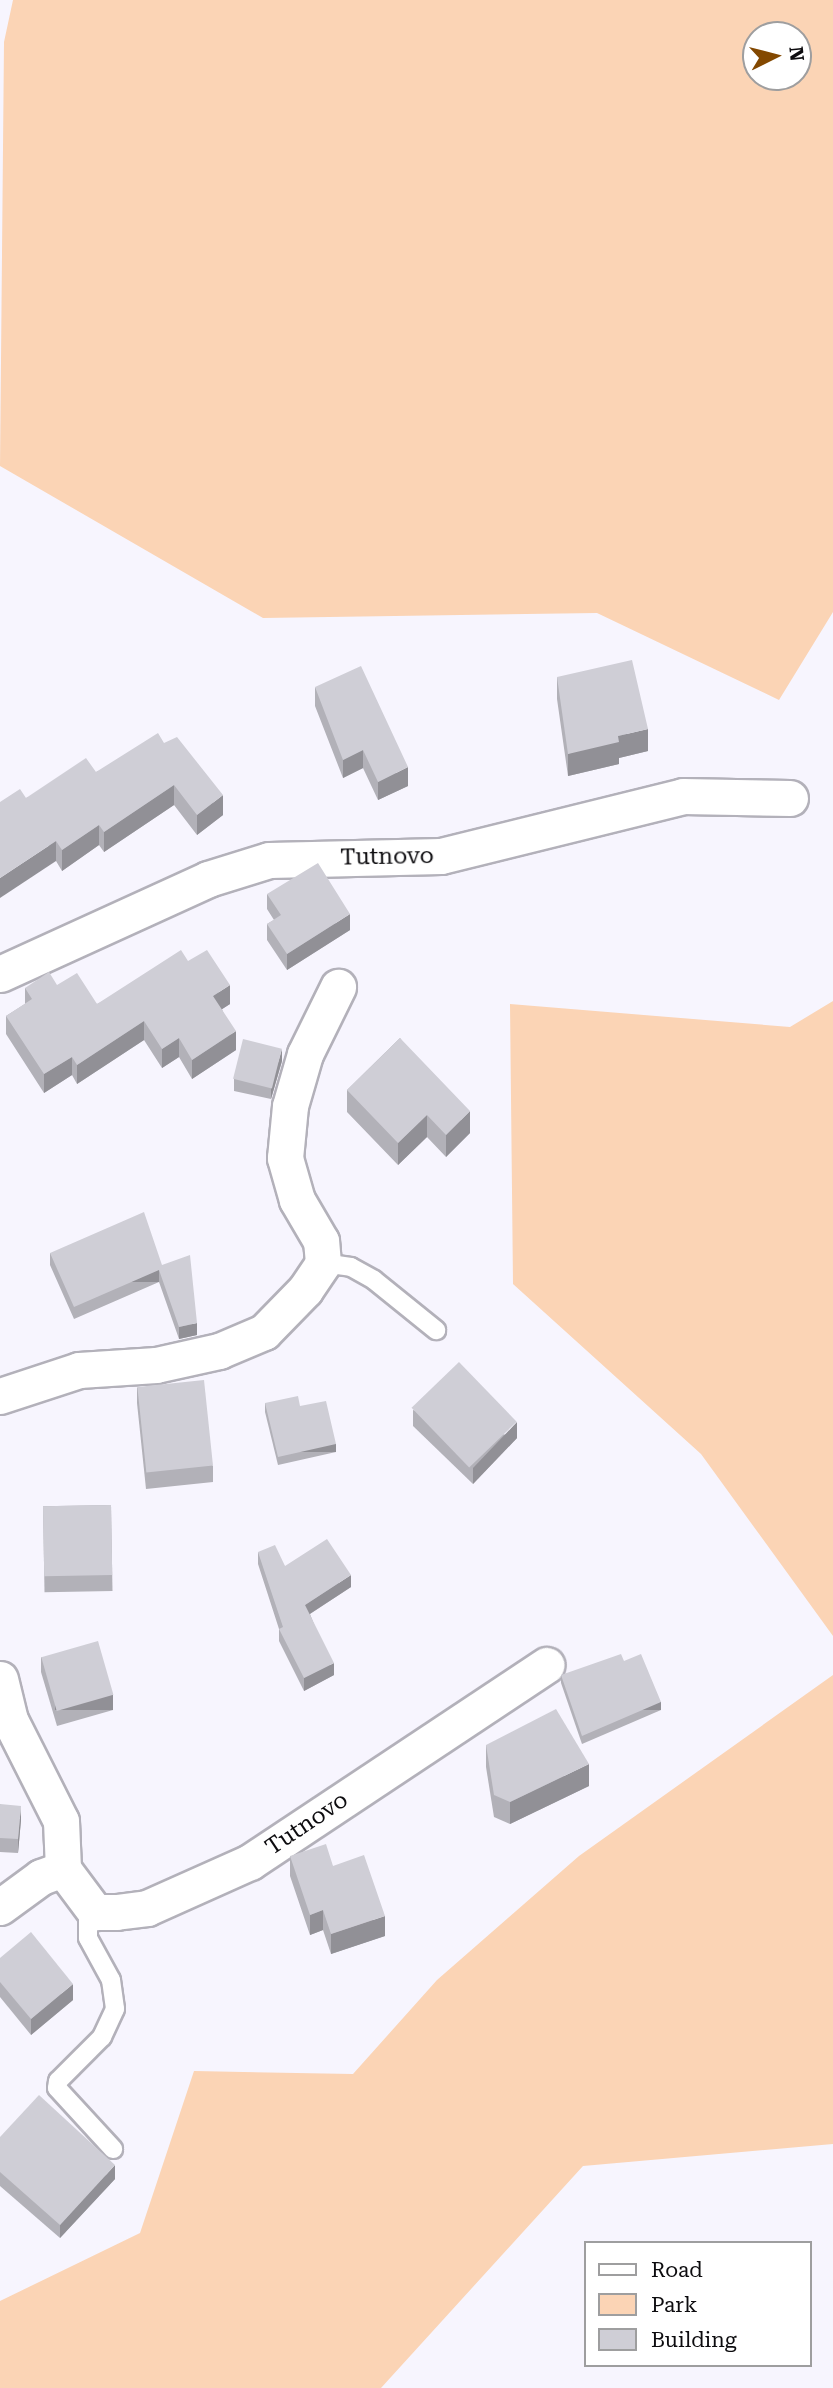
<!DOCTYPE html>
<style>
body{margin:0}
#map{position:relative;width:833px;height:2388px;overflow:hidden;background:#f7f5fe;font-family:"Roboto Serif",serif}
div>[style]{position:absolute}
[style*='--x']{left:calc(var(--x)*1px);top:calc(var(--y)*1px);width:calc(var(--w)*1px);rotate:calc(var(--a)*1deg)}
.green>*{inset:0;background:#fbd4b5}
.roads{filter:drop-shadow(2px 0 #b3b1ba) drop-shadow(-2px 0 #b3b1ba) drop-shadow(0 2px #b3b1ba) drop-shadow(0 -2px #b3b1ba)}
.lane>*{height:18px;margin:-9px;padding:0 9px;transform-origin:9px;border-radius:9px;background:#fff}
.street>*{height:35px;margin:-17.5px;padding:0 17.5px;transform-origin:17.5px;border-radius:17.5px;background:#fff}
.wall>*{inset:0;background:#b2b1b8;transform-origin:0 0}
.shaded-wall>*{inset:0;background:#919096;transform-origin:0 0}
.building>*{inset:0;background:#cfced6;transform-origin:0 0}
span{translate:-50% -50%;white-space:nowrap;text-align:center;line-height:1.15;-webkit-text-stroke:6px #fff;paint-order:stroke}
.street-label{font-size:23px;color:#0d0c0f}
.legend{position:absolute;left:584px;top:2241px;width:228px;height:126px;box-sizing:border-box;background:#fff;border:2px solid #9e9e9f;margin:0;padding:9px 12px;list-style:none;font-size:21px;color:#0d0c0f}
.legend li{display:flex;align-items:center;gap:14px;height:35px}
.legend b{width:35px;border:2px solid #9e9e9f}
.north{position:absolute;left:742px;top:21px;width:70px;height:70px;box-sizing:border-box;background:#fff;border:2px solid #9e9e9f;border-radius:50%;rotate:84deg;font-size:19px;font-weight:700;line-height:28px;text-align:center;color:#0d0c0f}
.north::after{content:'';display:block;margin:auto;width:24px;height:32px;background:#834800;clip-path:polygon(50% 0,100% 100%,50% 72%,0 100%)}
</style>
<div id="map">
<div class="green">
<i style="clip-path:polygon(evenodd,13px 0,833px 0,833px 612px,779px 700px,597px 613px,263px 618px,0 466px,4px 42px,13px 0,798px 35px,798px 77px,756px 77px,756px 35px,798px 35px)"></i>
<i style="clip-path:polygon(833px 1001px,833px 1636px,701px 1454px,513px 1284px,510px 1004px,790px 1027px)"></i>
<i style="clip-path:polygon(833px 1675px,833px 2144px,583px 2166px,381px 2388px,0 2388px,0 2301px,140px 2233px,194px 2071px,353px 2074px,437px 1980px,579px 1856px)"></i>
</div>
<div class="roads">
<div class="lane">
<i style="--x:323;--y:1263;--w:28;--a:8"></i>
<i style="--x:351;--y:1267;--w:26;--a:29"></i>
<i style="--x:374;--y:1280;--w:80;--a:38.9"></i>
<i style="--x:88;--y:1905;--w:33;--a:90"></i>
<i style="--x:88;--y:1938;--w:48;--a:61.3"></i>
<i style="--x:111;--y:1980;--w:29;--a:82"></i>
<i style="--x:115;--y:2009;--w:31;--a:115"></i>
<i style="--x:102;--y:2037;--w:62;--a:135"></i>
<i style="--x:58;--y:2081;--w:7;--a:98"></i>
<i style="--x:57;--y:2088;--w:83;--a:47.4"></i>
</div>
<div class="street">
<i style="--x:0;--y:974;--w:229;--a:-24.5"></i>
<i style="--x:208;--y:879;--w:64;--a:-17.3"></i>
<i style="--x:269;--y:860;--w:172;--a:-1.3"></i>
<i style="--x:441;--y:856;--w:249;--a:-13.9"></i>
<i style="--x:683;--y:796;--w:107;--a:1.1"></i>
<i style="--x:0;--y:1396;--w:83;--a:-18.2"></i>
<i style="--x:79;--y:1370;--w:77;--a:-3.7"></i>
<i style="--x:156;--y:1365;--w:65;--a:-12.5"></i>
<i style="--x:219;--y:1351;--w:49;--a:-22.9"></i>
<i style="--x:264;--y:1332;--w:59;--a:-45.7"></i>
<i style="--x:305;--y:1290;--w:32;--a:-56"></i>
<i style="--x:323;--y:1263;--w:22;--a:-95"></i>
<i style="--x:321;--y:1241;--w:48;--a:-120.3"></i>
<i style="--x:297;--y:1200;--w:44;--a:-105.9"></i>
<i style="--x:285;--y:1158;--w:52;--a:-84.5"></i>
<i style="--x:290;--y:1106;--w:54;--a:-73.9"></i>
<i style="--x:305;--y:1054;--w:75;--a:-63.8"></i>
<i style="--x:0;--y:1679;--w:42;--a:76.3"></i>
<i style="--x:10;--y:1720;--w:113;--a:63.2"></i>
<i style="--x:61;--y:1821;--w:48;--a:87.6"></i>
<i style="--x:63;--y:1869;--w:54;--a:53.3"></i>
<i style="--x:95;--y:1912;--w:21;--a:0"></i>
<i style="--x:116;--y:1912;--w:31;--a:-7"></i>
<i style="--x:147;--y:1908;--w:113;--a:-24.1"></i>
<i style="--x:250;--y:1862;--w:356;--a:-33.6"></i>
<i style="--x:0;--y:1907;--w:51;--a:-36.2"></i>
<i style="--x:41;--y:1877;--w:23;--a:-20"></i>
</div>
</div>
<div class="wall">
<i style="clip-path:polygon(557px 677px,648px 751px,619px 758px,619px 764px,568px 776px,557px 699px)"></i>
<i style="clip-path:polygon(315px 687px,408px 786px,378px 800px,363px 768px,343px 778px,315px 706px)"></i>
<i style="clip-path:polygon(164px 743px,223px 815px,197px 835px,174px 805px,104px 852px,99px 845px,62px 871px,56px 861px,26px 798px,96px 772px)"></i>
<i style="clip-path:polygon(267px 894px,350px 930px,287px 970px,267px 940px,267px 924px,274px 920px,267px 909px)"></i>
<i style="clip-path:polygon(188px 961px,230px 1004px,222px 1009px,236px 1050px,192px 1079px,179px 1057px,162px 1068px,144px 1040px,77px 1084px,72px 1075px,44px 1093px,6px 1034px,6px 1016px,25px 1004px,25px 988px,57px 985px,97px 1004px)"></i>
<i style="clip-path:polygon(400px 1038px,470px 1133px,446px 1157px,427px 1137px,398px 1165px,347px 1112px,347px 1090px)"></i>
<i style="clip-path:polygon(282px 1061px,271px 1099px,234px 1091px,234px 1079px)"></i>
<i style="clip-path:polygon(50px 1253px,162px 1265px,197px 1335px,179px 1339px,159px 1282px,74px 1319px,50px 1265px)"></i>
<i style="clip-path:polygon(137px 1387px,213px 1466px,213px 1482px,146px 1489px,137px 1403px)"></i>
<i style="clip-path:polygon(265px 1403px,300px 1406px,336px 1452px,278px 1465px,265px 1412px)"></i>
<i style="clip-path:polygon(413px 1410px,517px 1438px,473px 1484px,413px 1426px)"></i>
<i style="left:111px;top:1505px;width:86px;height:68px;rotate:89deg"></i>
<i style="clip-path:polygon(258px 1552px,285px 1566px,351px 1587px,310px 1614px,334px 1675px,304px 1691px,279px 1641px,279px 1629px,258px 1564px)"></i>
<i style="clip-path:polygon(41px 1657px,113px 1710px,57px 1726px,41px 1672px)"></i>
<i style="clip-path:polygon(624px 1661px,661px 1710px,582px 1744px,561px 1683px,561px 1675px)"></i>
<i style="clip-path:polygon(486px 1745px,589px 1786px,510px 1824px,494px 1817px,486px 1767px)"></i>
<i style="clip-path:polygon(0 1804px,21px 1820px,18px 1853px,0 1852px)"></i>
<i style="clip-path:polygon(290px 1856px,333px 1866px,385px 1936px,331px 1954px,323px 1930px,310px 1935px,290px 1876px)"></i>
<i style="clip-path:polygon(0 1958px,73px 2000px,31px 2035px,0 1997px)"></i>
<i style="clip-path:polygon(0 2137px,115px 2179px,60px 2238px,0 2186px)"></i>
</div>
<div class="shaded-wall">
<i style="clip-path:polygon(648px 729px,648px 751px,619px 758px,619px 764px,568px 776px,568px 754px,618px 736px)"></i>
<i style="clip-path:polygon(363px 750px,363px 768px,343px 778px,343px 760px)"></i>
<i style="clip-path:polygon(408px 767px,408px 786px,378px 800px,378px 782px)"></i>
<i style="clip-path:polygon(174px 785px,174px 805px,104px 852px,104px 832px)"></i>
<i style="clip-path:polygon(223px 795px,223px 815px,197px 835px,197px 815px)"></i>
<i style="clip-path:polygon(99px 825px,99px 845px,62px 871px,62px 850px)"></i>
<i style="clip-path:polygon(56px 841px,56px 861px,0 898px,0 878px)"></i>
<i style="clip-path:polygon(350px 914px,350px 930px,287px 970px,287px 954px)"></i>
<i style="clip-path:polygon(230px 985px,230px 1004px,213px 1015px,213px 996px)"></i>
<i style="clip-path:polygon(144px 1021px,144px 1040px,77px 1084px,77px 1065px)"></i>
<i style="clip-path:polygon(236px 1031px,236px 1050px,192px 1079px,192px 1060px)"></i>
<i style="clip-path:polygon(179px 1038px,179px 1057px,162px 1068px,162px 1049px)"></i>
<i style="clip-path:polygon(282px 1049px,282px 1061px,271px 1099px,271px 1087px)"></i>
<i style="clip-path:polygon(72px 1057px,72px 1075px,44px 1093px,44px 1074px)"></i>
<i style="clip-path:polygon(470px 1111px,470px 1133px,446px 1157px,446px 1135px)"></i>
<i style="clip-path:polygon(427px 1115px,427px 1137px,398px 1165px,398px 1143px)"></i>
<i style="left:159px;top:1270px;width:12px;height:93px;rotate:90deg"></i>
<i style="clip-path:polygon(197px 1323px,197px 1335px,179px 1339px,179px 1327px)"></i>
<i style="clip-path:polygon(517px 1422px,517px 1438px,473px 1484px,473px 1468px)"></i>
<i style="left:336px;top:1444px;width:8px;height:59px;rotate:90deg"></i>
<i style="clip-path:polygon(351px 1575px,351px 1587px,305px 1617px,305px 1605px)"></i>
<i style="clip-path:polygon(334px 1663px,334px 1675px,304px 1691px,304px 1678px)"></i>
<i style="left:113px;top:1695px;width:15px;height:58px;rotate:90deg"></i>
<i style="left:661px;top:1702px;width:8px;height:86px;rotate:90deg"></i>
<i style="clip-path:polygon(589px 1764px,589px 1786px,510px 1824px,510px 1802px)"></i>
<i style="clip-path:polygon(21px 1806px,21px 1820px,18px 1853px,18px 1839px)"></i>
<i style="clip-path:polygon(323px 1910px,323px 1930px,310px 1935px,310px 1915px)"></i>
<i style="clip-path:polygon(385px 1916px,385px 1936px,331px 1954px,331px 1934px)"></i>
<i style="clip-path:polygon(73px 1984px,73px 2000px,31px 2035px,31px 2019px)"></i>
<i style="clip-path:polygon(115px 2165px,115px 2179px,60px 2238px,60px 2225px)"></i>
</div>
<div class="building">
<i style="clip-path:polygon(632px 660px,648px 729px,618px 736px,619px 742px,568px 754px,557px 677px)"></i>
<i style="clip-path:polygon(361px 666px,408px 767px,378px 782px,363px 750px,343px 760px,315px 687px)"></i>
<i style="clip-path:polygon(158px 733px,164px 743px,177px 737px,223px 795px,197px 815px,174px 785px,104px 832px,99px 825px,62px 850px,56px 841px,0 878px,0 802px,20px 789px,26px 798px,86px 758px,96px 772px)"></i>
<i style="clip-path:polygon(318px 863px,350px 914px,287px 954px,267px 924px,281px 915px,267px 894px)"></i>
<i style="clip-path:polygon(181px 950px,188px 961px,207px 950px,230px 985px,213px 996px,236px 1031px,192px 1060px,179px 1038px,162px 1049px,144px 1021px,77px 1065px,72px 1057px,44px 1074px,6px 1016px,32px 999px,25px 988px,49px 972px,57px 985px,77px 973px,97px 1004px)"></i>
<i style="clip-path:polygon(400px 1038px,470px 1111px,446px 1135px,427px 1115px,398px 1143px,347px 1090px)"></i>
<i style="left:243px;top:1039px;width:40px;height:41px;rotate:14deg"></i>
<i style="clip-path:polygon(144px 1212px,162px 1265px,190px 1255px,197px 1323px,179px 1327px,159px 1270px,74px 1307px,50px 1253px)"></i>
<i style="left:459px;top:1362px;width:83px;height:66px;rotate:46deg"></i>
<i style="left:204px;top:1380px;width:86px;height:67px;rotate:84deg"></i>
<i style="clip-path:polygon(298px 1396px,300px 1406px,326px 1401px,336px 1444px,278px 1457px,265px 1403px)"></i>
<i style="left:111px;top:1505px;width:70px;height:68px;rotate:89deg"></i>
<i style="clip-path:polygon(327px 1539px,351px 1575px,305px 1605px,334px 1663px,304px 1678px,279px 1629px,283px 1627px,258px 1552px,275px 1545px,285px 1566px)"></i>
<i style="left:98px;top:1641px;width:56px;height:59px;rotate:74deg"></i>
<i style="clip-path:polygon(621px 1654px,624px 1661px,641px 1654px,661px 1702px,582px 1736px,561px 1675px)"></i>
<i style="clip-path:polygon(556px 1709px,589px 1764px,510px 1802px,494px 1795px,486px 1745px)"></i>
<i style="clip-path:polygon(0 1804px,21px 1806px,18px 1839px,0 1838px)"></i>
<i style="clip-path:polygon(326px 1844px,333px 1866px,364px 1855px,385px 1916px,331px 1934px,323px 1910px,310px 1915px,290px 1856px)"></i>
<i style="clip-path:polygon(31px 1932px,73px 1984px,31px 2019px,0 1982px,0 1958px)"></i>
<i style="clip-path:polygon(39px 2095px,115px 2165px,60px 2225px,0 2172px,0 2137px)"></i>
</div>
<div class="street-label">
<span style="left:387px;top:857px;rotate:-1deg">Tutnovo</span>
<span style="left:307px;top:1824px;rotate:-34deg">Tutnovo</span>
</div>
<ul class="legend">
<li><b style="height:9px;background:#fff"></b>Road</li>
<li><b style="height:19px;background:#fbd4b5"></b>Park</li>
<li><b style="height:19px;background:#cfced6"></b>Building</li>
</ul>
<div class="north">N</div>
</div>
